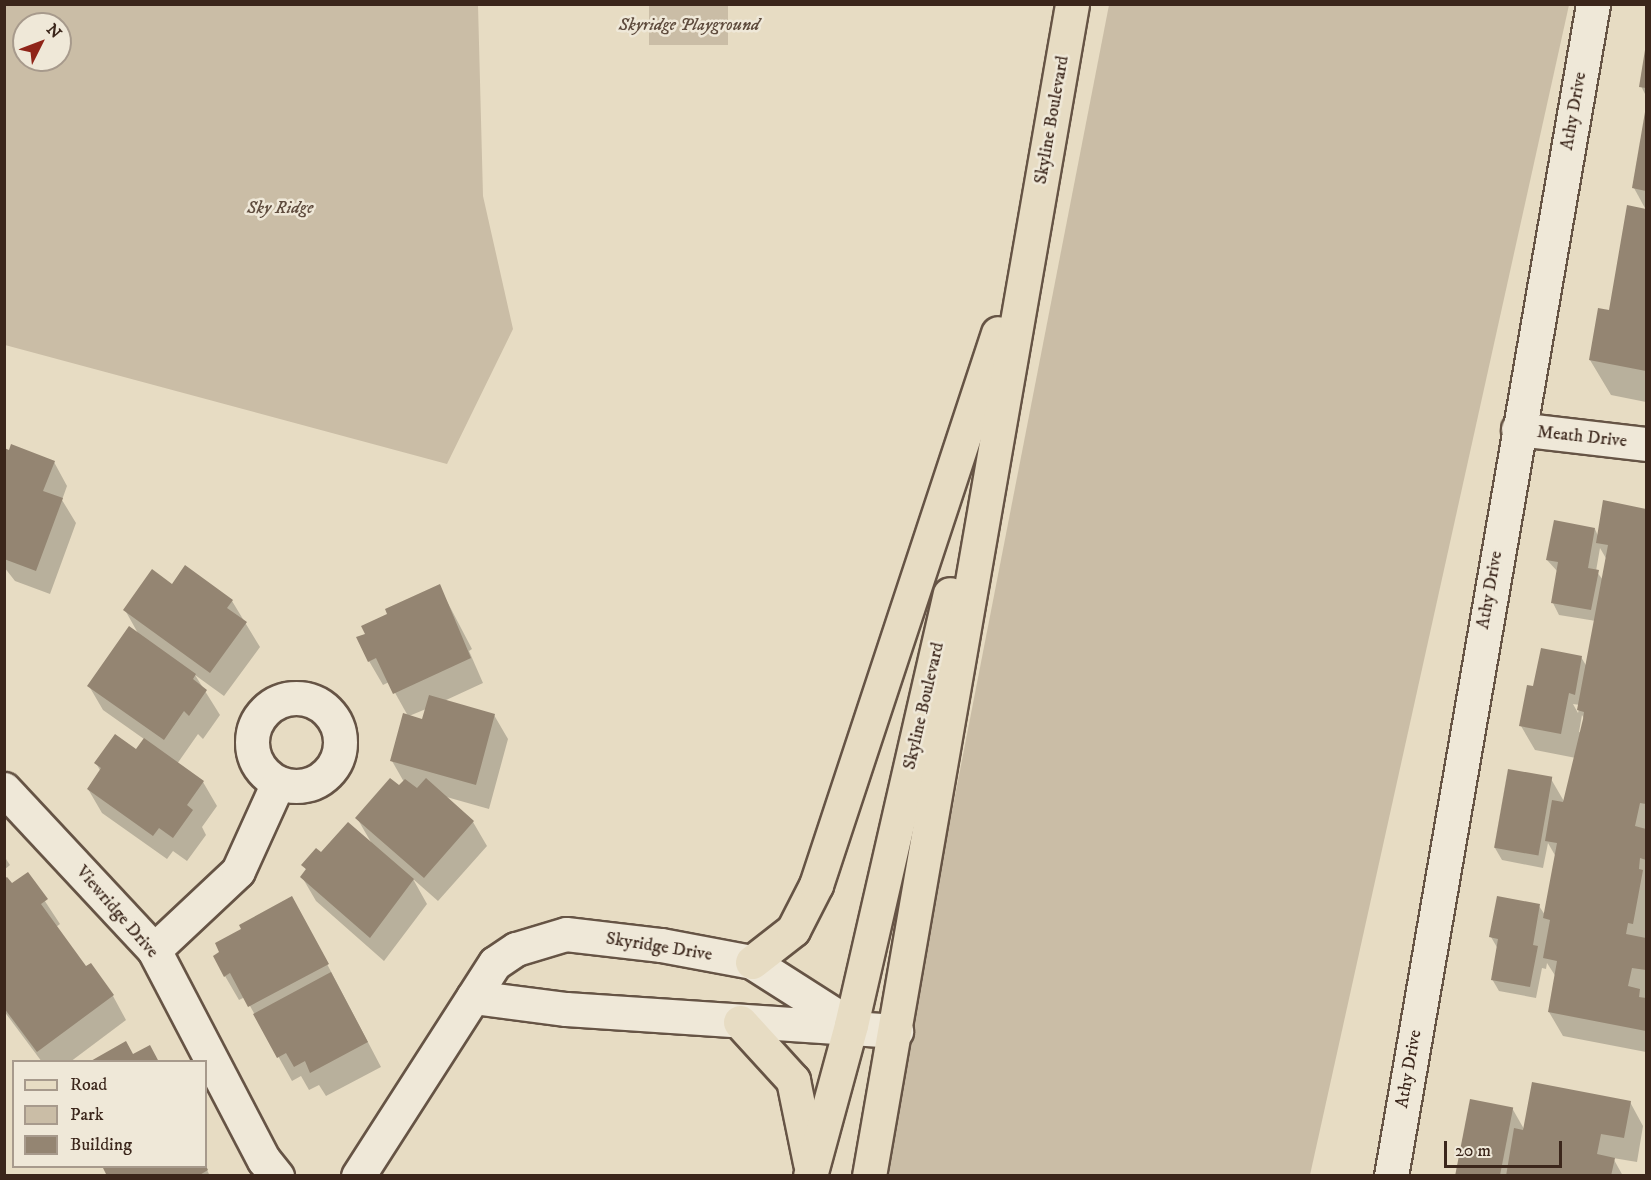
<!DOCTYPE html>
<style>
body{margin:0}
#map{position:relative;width:1651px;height:1180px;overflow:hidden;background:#e7dcc3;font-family:"IM FELL DW Pica",serif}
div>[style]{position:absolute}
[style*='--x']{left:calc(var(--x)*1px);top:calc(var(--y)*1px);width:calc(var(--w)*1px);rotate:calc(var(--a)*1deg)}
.green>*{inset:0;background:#cabda6;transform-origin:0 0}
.shadow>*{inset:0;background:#0003}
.building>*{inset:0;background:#948572;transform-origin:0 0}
.roads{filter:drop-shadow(2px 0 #665445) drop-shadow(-2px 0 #665445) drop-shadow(0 2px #665445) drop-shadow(0 -2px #665445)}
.street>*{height:33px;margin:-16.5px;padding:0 16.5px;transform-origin:16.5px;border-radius:16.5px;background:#efe8d8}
.street>.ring{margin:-16.5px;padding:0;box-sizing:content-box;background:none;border:33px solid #efe8d8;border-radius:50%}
.primary>*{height:33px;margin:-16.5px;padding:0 16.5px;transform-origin:16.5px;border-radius:16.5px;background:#e7dcc3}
span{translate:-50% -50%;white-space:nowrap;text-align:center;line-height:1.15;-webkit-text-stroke:5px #efe8d8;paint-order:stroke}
.park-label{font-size:18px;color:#5f4c3e;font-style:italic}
.street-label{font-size:18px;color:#3b261b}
.frame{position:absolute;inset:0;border:6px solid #3b261b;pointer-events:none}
.legend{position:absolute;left:12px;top:1060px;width:195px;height:108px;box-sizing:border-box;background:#efe8d8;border:2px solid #a79a8c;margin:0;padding:8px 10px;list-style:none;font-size:18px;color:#3b261b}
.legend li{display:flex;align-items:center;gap:12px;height:30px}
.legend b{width:30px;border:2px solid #a79a8c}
.north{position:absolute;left:12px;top:12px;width:60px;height:60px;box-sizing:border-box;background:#efe8d8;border:2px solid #a79a8c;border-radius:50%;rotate:48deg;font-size:16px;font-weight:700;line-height:24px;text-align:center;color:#3b261b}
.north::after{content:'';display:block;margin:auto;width:21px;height:27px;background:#8f2418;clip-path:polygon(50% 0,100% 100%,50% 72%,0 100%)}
.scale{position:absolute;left:1444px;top:1141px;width:118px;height:27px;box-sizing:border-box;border:3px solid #3b261b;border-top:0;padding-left:8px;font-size:18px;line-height:21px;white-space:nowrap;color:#3b261b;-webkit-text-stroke:4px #efe8d8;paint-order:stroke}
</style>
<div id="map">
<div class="green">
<i style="clip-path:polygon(evenodd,4px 5px,478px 5px,483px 196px,513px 329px,447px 464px,5px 345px,4px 5px,24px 24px,60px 24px,60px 60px,24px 60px,24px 24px)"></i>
<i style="left:649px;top:5px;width:79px;height:40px"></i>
<i style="clip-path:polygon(1109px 5px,1569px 5px,1310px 1175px,881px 1176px)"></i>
</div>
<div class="shadow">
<i style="clip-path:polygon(1646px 52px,1646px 96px,1641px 86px)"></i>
<i style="clip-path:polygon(1646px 114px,1646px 210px,1634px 188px)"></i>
<i style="clip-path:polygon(1628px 207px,1646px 210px,1646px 402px,1611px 395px,1590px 360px,1610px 311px)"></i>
<i style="clip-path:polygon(4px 449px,54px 462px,67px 486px,62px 500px,76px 523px,50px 594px,15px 581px,4px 567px)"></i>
<i style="clip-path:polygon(evenodd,1605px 502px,1646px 510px,1646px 1052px,1563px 1036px,1549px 1012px,1556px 977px,1547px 963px,1546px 969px,1542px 968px,1536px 998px,1499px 991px,1492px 979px,1498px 949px,1491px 937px,1539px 906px,1545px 915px,1556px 857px,1548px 843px,1543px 868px,1502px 860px,1495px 848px,1551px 779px,1565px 803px,1576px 758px,1535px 750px,1521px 726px,1538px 689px,1581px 657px,1587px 667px,1596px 621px,1559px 615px,1553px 603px,1558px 572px,1547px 560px,1595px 529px,1598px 536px,1605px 502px,1600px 548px,1607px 560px,1603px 580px,1596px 571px,1600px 548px,1605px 502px,1573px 704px,1580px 705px,1578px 713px,1573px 704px,1605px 502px,1582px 715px,1585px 720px,1582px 733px,1579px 732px,1582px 715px)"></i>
<i style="clip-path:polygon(172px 586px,232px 601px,260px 647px,224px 696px,195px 675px,220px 715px,203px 739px,198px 734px,177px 764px,203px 782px,217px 806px,202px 827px,206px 835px,187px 861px,173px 851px,167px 859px,102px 813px,88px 789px,101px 772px,96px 763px,136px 751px,144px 739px,103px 710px,89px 686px,139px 635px,125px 610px)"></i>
<i style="clip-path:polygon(evenodd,439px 586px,472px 649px,469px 651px,483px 683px,444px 701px,494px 715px,508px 739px,489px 809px,443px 796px,473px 822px,487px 846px,438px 901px,413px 879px,427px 904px,384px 961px,316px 901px,302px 877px,307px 871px,303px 865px,321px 855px,372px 844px,357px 818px,404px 782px,392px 761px,408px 716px,389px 682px,383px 685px,369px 661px,367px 634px,439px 586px,426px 709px,423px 720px,409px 716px,426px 709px)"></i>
<i style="clip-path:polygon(4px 856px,10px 865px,4px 870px)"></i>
<i style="clip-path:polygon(27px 874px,60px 924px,56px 927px,86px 968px,113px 996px,126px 1020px,70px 1062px,42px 1062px,4px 1011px,4px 881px,12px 885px)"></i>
<i style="clip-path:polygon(305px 922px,381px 1067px,326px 1096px,319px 1085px,309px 1090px,301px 1076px,292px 1081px,245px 997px,239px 1000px,225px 976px)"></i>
<i style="clip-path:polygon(1630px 1102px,1643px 1126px,1637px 1162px,1613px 1158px,1623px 1176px,1457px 1176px,1512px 1108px,1524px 1129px)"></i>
<i style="clip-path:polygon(205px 1166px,210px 1176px,109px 1176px)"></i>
</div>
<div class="building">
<i style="clip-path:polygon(1645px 50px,1646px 50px,1646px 88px,1639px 87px)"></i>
<i style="clip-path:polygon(1645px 112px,1646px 112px,1646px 191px,1632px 188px)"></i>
<i style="clip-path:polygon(1627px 205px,1646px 209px,1646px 371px,1589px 360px,1598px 308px,1609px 310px)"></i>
<i style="clip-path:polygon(11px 444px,55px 461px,43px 491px,63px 498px,36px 571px,4px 559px,4px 448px,9px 450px)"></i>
<i style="clip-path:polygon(1603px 500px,1646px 509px,1646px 804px,1640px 803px,1635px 826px,1646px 829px,1646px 860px,1640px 858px,1639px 869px,1643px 870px,1633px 924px,1628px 923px,1626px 934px,1646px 938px,1646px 970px,1632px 968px,1628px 986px,1640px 989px,1639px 997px,1646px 998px,1646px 1031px,1548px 1012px,1557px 961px,1543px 958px,1550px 920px,1543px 918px,1557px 843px,1545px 841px,1552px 800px,1563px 802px,1583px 719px,1584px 712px,1577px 710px,1608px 545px,1596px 543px)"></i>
<i style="clip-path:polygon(1554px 520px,1595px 528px,1588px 568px,1599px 570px,1591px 610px,1551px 603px,1558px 562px,1546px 560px)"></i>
<i style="clip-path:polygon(185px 565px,233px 600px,227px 608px,247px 622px,210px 673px,123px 610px,152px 569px,172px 584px)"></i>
<i style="clip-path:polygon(440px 584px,471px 658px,393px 694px,376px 658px,368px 662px,356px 637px,365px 634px,361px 626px,387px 614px,385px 609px)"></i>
<i style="clip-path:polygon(129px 626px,196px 674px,193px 679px,207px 690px,189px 716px,184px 711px,164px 740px,87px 686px)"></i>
<i style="clip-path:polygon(1541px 648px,1582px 656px,1575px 695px,1569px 693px,1561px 734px,1519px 726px,1527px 685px,1533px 686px)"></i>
<i style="clip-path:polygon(429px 695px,495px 714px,476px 785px,390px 761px,403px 713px,422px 719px)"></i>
<i style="clip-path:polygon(115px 734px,136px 749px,144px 738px,204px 781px,187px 805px,193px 810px,173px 838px,159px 828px,153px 836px,87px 789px,101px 768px,94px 763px)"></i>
<i style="left:1508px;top:769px;width:45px;height:80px;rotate:10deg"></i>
<i style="clip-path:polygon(390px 778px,399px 785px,405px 779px,417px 788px,426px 778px,474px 821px,424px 878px,355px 818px)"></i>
<i style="clip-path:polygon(348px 822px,414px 879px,370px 938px,300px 877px,306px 869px,301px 865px,316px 848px,321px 852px)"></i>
<i style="clip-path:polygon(28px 872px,48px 899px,41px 904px,86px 966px,91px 963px,114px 995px,37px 1052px,4px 1008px,4px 879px,7px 877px,12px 883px)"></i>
<i style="clip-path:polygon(292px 896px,329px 964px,248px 1007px,230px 973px,224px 977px,213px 956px,219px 952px,215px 943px,241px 929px,239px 925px)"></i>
<i style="clip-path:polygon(1497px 896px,1540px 904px,1533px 945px,1538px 946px,1530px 987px,1491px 980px,1498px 939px,1489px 937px)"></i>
<i style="clip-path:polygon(331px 972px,368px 1042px,310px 1073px,305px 1061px,294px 1067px,286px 1053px,277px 1058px,253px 1014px)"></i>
<i style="clip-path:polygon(126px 1041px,133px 1054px,150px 1045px,159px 1062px,89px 1062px)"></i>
<i style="clip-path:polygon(1532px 1082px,1631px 1101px,1624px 1138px,1601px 1134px,1597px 1154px,1615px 1158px,1611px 1176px,1506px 1176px,1514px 1128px,1523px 1130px)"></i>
<i style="left:1470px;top:1099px;width:44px;height:78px;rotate:11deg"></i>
<i style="clip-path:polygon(102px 1166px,206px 1166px,208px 1170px,198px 1176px,107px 1176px)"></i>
</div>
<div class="roads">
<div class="street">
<i style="--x:1518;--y:429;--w:129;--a:6.7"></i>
<i class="ring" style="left:252px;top:698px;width:55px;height:55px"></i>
<i style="--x:4;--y:789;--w:220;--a:47"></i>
<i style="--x:154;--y:950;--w:237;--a:62.4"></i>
<i style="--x:264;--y:1160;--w:21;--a:51"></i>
<i style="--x:154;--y:950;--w:115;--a:-43.2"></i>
<i style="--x:238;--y:871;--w:97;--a:-65.6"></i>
<i style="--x:473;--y:997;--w:94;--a:7.4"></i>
<i style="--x:566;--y:1009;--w:331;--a:3.8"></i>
<i style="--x:358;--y:1176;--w:253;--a:-57.3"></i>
<i style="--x:495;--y:963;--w:25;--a:-34"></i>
<i style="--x:516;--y:949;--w:52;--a:-16.7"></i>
<i style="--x:566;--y:934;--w:96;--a:6.6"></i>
<i style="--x:661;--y:945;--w:93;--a:10.6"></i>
<i style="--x:752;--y:962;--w:117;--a:32.5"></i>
<i style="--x:1391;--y:1176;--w:1189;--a:-80.22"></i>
</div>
<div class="primary">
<i style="--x:752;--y:962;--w:52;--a:-38"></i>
<i style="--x:793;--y:930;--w:51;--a:-62.9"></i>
<i style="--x:816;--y:885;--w:581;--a:-71.75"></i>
<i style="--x:740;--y:1022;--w:79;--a:47.6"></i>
<i style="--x:793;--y:1080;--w:85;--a:78.4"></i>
<i style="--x:810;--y:1176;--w:156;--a:-74.8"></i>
<i style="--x:851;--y:1025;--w:442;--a:-77.1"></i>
<i style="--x:869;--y:1176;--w:1189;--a:-80.17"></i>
</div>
</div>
<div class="park-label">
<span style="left:689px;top:25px">Skyridge Playground</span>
<span style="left:280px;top:208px">Sky Ridge</span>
</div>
<div class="street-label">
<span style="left:1574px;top:111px;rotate:-80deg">Athy Drive</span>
<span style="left:1052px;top:120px;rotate:-80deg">Skyline Boulevard</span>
<span style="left:1582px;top:437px;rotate:6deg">Meath Drive</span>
<span style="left:1490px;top:590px;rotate:-80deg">Athy Drive</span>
<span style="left:924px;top:706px;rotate:-77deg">Skyline Boulevard</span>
<span style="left:117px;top:912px;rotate:49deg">Viewridge Drive</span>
<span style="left:659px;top:947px;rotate:9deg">Skyridge Drive</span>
<span style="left:1409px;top:1069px;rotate:-80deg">Athy Drive</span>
</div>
<div class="frame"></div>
<ul class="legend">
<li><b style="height:8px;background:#e7dcc3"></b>Road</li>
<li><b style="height:16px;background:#cabda6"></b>Park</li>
<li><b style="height:16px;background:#948572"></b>Building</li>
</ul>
<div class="north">N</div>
<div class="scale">20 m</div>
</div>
